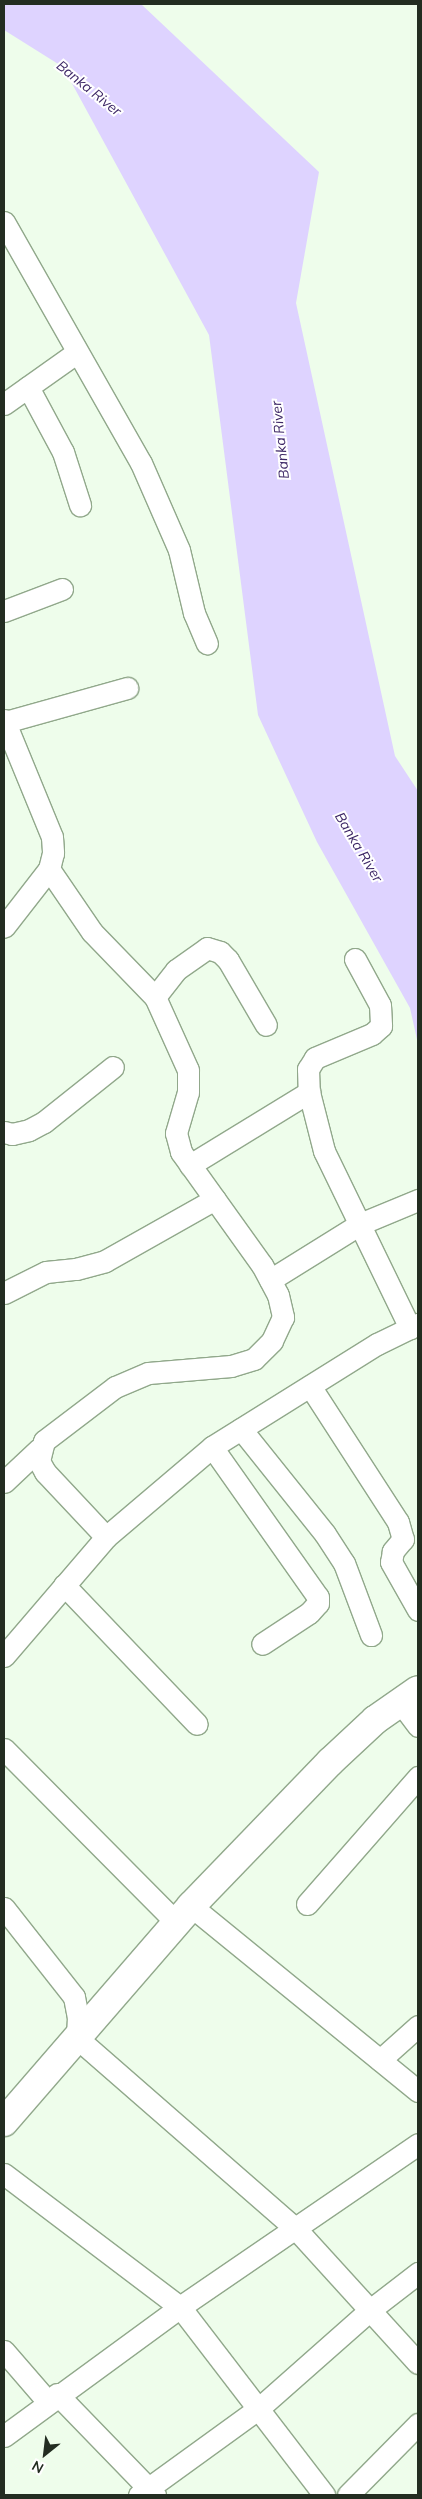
<!DOCTYPE html>
<style>
body{margin:0}
#map{position:relative;width:422px;height:2499px;overflow:hidden;background:#eefdeb;font-family:Mulish,sans-serif}
div>[style]{position:absolute}
[style*='--x']{left:calc(var(--x)*1px);top:calc(var(--y)*1px);width:calc(var(--w)*1px);rotate:calc(var(--a)*1deg)}
.water>*{inset:0;background:#ded3ff}
.roads{filter:drop-shadow(1px 0 #91a88b) drop-shadow(-1px 0 #91a88b) drop-shadow(0 1px #91a88b) drop-shadow(0 -1px #91a88b)}
.minor>*{height:21px;margin:-10.5px;padding:0 10.5px;transform-origin:10.5px;border-radius:10.5px;background:#fff}
.tertiary>*{height:28px;margin:-14px;padding:0 14px;transform-origin:14px;border-radius:14px;background:#fff}
span{translate:-50% -50%;white-space:nowrap;text-align:center;line-height:1.15;-webkit-text-stroke:4px #fff;paint-order:stroke}
.water-label{font-size:14px;color:#3d2766;font-style:italic}
.frame{position:absolute;inset:0;border:5px solid #232d21;pointer-events:none}
.north{position:absolute;left:20px;top:2429px;width:50px;height:50px;-webkit-text-stroke:4px #fff;paint-order:stroke;rotate:209deg;font-size:14px;font-weight:700;line-height:20px;text-align:center;color:#232d21}
.north::after{content:'';display:block;margin:auto;width:18px;height:22px;background:#232d21;clip-path:polygon(50% 0,100% 100%,50% 72%,0 100%)}
</style>
<div id="map">
<div class="water">
<i style="clip-path:polygon(4px 4px,141px 4px,319px 172px,296px 303px,395px 756px,418px 791px,418px 1044px,410px 1008px,317px 842px,258px 715px,209px 335px,63px 67px,4px 30px)"></i>
</div>
<div class="roads">
<div class="minor">
<i style="--x:4;--y:222;--w:277;--a:60.4"></i>
<i style="--x:141;--y:463;--w:95;--a:66.4"></i>
<i style="--x:179;--y:550;--w:65;--a:76.6"></i>
<i style="--x:194;--y:613;--w:33;--a:67"></i>
<i style="--x:28;--y:387;--w:74;--a:61.7"></i>
<i style="--x:63;--y:452;--w:56;--a:72.2"></i>
<i style="--x:4;--y:404;--w:88;--a:-35.3"></i>
<i style="--x:4;--y:611;--w:62;--a:-20.8"></i>
<i style="--x:4;--y:720;--w:126;--a:67.7"></i>
<i style="--x:52;--y:837;--w:16;--a:86"></i>
<i style="--x:53;--y:853;--w:16;--a:104"></i>
<i style="--x:49;--y:869;--w:73;--a:127.8"></i>
<i style="--x:5;--y:722;--w:127;--a:-15.6"></i>
<i style="--x:49;--y:869;--w:76;--a:55.7"></i>
<i style="--x:92;--y:932;--w:91;--a:45.9"></i>
<i style="--x:155;--y:997;--w:80;--a:65.7"></i>
<i style="--x:188;--y:1070;--w:22;--a:90"></i>
<i style="--x:188;--y:1092;--w:43;--a:106.3"></i>
<i style="--x:176;--y:1133;--w:20;--a:75"></i>
<i style="--x:181;--y:1152;--w:139;--a:54.4"></i>
<i style="--x:262;--y:1265;--w:34;--a:62"></i>
<i style="--x:278;--y:1295;--w:23;--a:77"></i>
<i style="--x:283;--y:1317;--w:26;--a:115"></i>
<i style="--x:272;--y:1341;--w:25;--a:135"></i>
<i style="--x:254;--y:1359;--w:24;--a:163"></i>
<i style="--x:231;--y:1366;--w:83;--a:175.2"></i>
<i style="--x:148;--y:1373;--w:36;--a:157"></i>
<i style="--x:115;--y:1387;--w:89;--a:142.7"></i>
<i style="--x:44;--y:1441;--w:21;--a:104"></i>
<i style="--x:39;--y:1461;--w:13;--a:61"></i>
<i style="--x:45;--y:1472;--w:89;--a:46.8"></i>
<i style="--x:355;--y:959;--w:52;--a:61.5"></i>
<i style="--x:380;--y:1005;--w:21;--a:87"></i>
<i style="--x:381;--y:1026;--w:12;--a:138"></i>
<i style="--x:372;--y:1034;--w:62;--a:157.2"></i>
<i style="--x:315;--y:1058;--w:13;--a:122"></i>
<i style="--x:308;--y:1069;--w:23;--a:88"></i>
<i style="--x:309;--y:1092;--w:61;--a:75.7"></i>
<i style="--x:324;--y:1151;--w:197;--a:64.1"></i>
<i style="--x:155;--y:997;--w:34;--a:-52"></i>
<i style="--x:176;--y:970;--w:38;--a:-35"></i>
<i style="--x:207;--y:948;--w:14;--a:17"></i>
<i style="--x:220;--y:952;--w:11;--a:45"></i>
<i style="--x:228;--y:960;--w:75;--a:59.7"></i>
<i style="--x:4;--y:1132;--w:8;--a:14"></i>
<i style="--x:12;--y:1134;--w:17;--a:-13"></i>
<i style="--x:29;--y:1130;--w:17;--a:-28"></i>
<i style="--x:44;--y:1122;--w:88;--a:-38.6"></i>
<i style="--x:190;--y:1165;--w:140;--a:-31.5"></i>
<i style="--x:270;--y:1280;--w:106;--a:-31.9"></i>
<i style="--x:360;--y:1224;--w:63;--a:-22.5"></i>
<i style="--x:4;--y:1293;--w:47;--a:-26.6"></i>
<i style="--x:46;--y:1272;--w:30;--a:-6"></i>
<i style="--x:76;--y:1269;--w:30;--a:-15"></i>
<i style="--x:105;--y:1261;--w:126;--a:-29.4"></i>
<i style="--x:310;--y:1386;--w:162;--a:57.1"></i>
<i style="--x:398;--y:1522;--w:18;--a:74"></i>
<i style="--x:403;--y:1539;--w:16;--a:130"></i>
<i style="--x:393;--y:1551;--w:11;--a:100"></i>
<i style="--x:391;--y:1562;--w:55;--a:60.6"></i>
<i style="--x:241;--y:1429;--w:134;--a:51.3"></i>
<i style="--x:325;--y:1534;--w:35;--a:57"></i>
<i style="--x:344;--y:1563;--w:77;--a:69.4"></i>
<i style="--x:212;--y:1447;--w:184;--a:54.8"></i>
<i style="--x:318;--y:1597;--w:6;--a:90"></i>
<i style="--x:318;--y:1603;--w:13;--a:132"></i>
<i style="--x:309;--y:1613;--w:56;--a:146.6"></i>
<i style="--x:4;--y:1482;--w:48;--a:-43.3"></i>
<i style="--x:64;--y:1585;--w:192;--a:46.3"></i>
<i style="--x:4;--y:1656;--w:157;--a:-49.4"></i>
<i style="--x:106;--y:1537;--w:139;--a:-40.3"></i>
<i style="--x:212;--y:1447;--w:195;--a:-32"></i>
<i style="--x:377;--y:1344;--w:46;--a:-26"></i>
<i style="--x:400;--y:1702;--w:30;--a:53"></i>
<i style="--x:4;--y:1749;--w:245;--a:45.2"></i>
<i style="--x:307;--y:1904;--w:169;--a:-48.8"></i>
<i style="--x:191;--y:1906;--w:293;--a:39.2"></i>
<i style="--x:4;--y:1908;--w:113;--a:51.8"></i>
<i style="--x:74;--y:1997;--w:20;--a:79"></i>
<i style="--x:78;--y:2017;--w:21;--a:93"></i>
<i style="--x:77;--y:2038;--w:291;--a:41.1"></i>
<i style="--x:296;--y:2229;--w:181;--a:47.7"></i>
<i style="--x:380;--y:2060;--w:51;--a:-41.8"></i>
<i style="--x:4;--y:2174;--w:221;--a:37.1"></i>
<i style="--x:180;--y:2307;--w:237;--a:52.5"></i>
<i style="--x:4;--y:2351;--w:67;--a:49.2"></i>
<i style="--x:57;--y:2394;--w:141;--a:45.9"></i>
<i style="--x:4;--y:2436;--w:218;--a:-36.2"></i>
<i style="--x:180;--y:2307;--w:288;--a:-34.4"></i>
<i style="--x:139;--y:2495;--w:147;--a:-35.9"></i>
<i style="--x:258;--y:2409;--w:149;--a:-41.5"></i>
<i style="--x:370;--y:2310;--w:61;--a:-37.6"></i>
<i style="--x:348;--y:2495;--w:100;--a:-45.4"></i>
</div>
<div class="tertiary">
<i style="--x:4;--y:2122;--w:286;--a:-49.1"></i>
<i style="--x:191;--y:1906;--w:200;--a:-46"></i>
<i style="--x:330;--y:1762;--w:62;--a:-43"></i>
<i style="--x:375;--y:1720;--w:52;--a:-34.9"></i>
</div>
</div>
<div class="water-label">
<span style="left:89px;top:88px;rotate:39deg">Banka River</span>
<span style="left:280px;top:440px;rotate:-96deg">Banka River</span>
<span style="left:359px;top:847px;rotate:59deg">Banka River</span>
</div>
<div class="frame"></div>
<div class="north">N</div>
</div>
